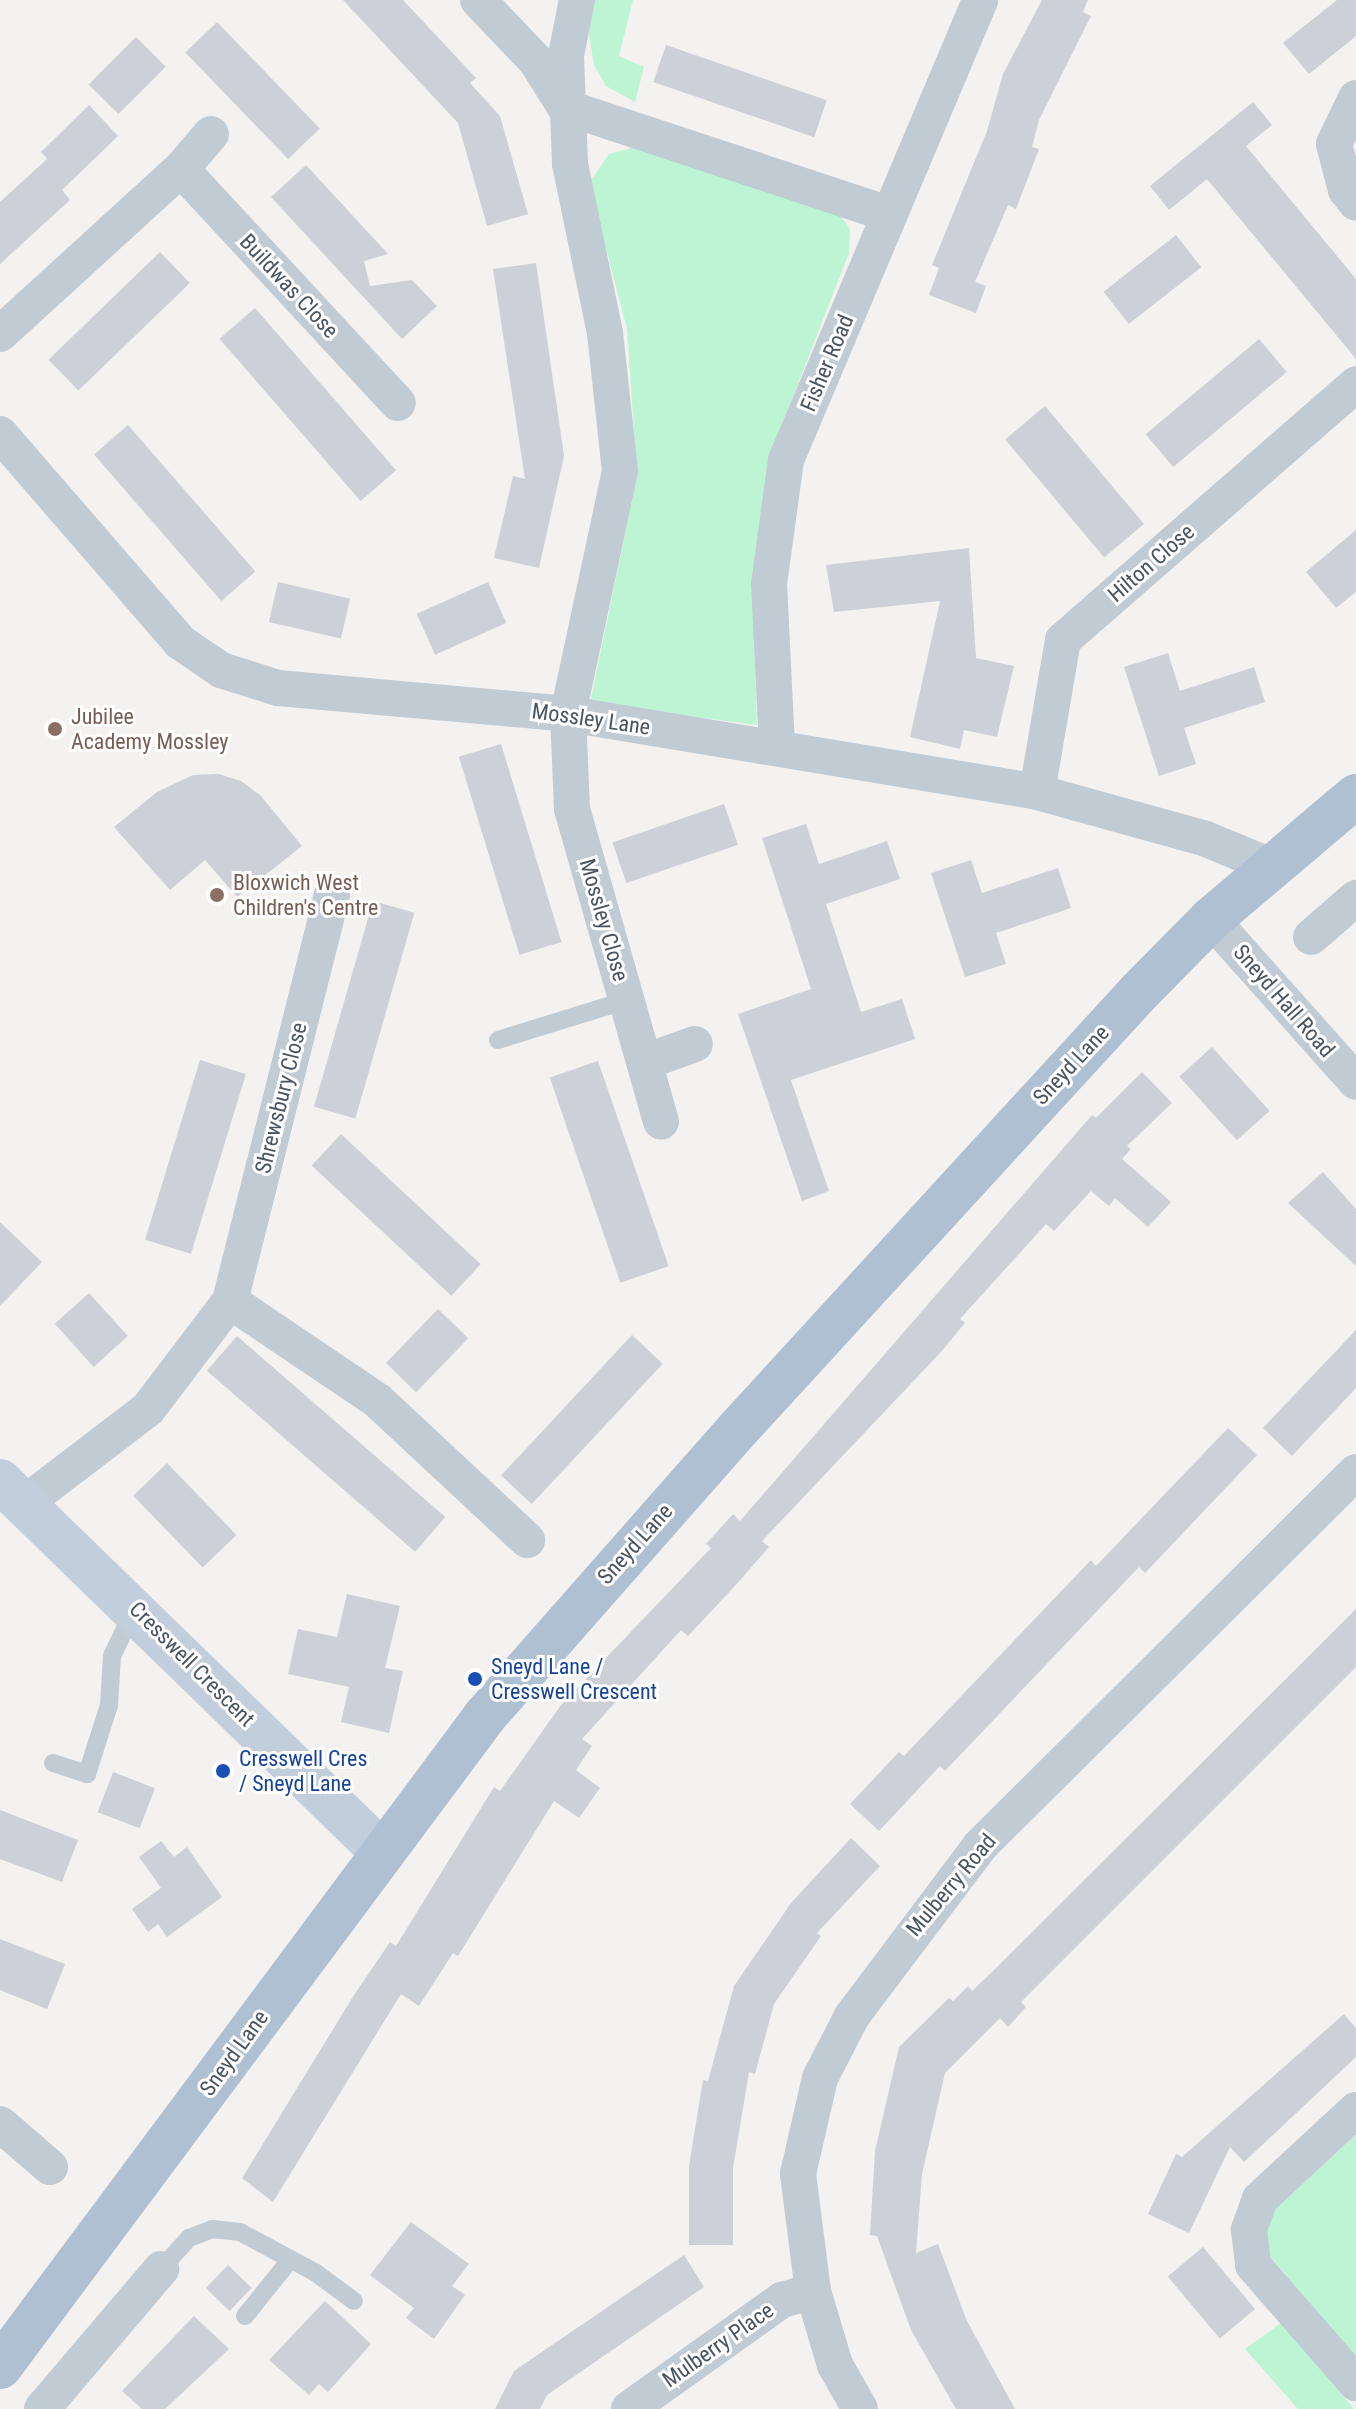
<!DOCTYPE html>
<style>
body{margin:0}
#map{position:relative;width:1356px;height:2409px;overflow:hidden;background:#f4f1f1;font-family:"Roboto Condensed",sans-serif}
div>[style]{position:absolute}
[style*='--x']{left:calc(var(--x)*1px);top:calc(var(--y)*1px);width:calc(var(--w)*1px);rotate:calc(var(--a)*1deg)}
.green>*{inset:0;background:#bdf5d4}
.building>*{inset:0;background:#cdd0d6;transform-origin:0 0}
.lane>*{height:18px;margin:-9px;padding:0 9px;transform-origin:9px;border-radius:9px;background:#c1cbd4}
.street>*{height:36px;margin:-18px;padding:0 18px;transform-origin:18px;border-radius:18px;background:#c1cbd4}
.secondary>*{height:44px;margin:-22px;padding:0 22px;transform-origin:22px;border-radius:22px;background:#c2cedc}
.primary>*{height:44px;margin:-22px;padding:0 22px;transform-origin:22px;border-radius:22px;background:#afc0d3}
.dots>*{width:22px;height:22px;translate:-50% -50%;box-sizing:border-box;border:4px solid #fff;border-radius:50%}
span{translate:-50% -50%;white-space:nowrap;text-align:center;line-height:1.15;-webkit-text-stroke:6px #fff;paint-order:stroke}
.street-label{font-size:22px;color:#475461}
.education-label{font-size:22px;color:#785e54}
.left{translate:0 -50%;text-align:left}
.transit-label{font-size:22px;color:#164399}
</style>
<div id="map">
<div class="green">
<i style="clip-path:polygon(595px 0,633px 0,619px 56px,644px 67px,635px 102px,606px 86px,594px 65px,588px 29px)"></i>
<i style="clip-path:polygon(639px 146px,839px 214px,850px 229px,849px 253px,773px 448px,752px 574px,757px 725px,590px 703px,637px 477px,627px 329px,589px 183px,609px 154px)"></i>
<i style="clip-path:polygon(1356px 2135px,1356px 2358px,1264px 2249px,1261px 2229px,1273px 2211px)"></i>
<i style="clip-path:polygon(1281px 2323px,1354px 2409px,1298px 2409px,1245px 2349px)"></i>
</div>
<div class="building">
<i style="clip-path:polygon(343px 0,403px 0,476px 78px,470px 83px,500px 116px,528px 214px,487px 226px,458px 123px)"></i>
<i style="clip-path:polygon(1042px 0,1088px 0,1083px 12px,1091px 16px,1039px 120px,1032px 147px,1039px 149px,1016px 209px,1008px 205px,975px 282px,986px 286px,976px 313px,929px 295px,939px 268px,932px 265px,987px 131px,1003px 74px)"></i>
<i style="clip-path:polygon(1337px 0,1356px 0,1356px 36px,1309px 74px,1283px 43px)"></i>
<i style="left:217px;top:22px;width:148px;height:44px;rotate:46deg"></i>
<i style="left:136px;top:37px;width:42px;height:67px;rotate:45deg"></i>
<i style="left:666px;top:45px;width:170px;height:39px;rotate:19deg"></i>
<i style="clip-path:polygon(1253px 102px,1272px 125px,1246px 146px,1356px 279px,1356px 359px,1207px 179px,1169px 210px,1150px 186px)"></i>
<i style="clip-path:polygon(89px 105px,118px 136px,62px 190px,70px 200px,0 264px,0 202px,47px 159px,41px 152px)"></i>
<i style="clip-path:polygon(306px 165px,388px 254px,364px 261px,370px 286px,412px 280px,437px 306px,402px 339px,271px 197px)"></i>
<i style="left:1176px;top:235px;width:41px;height:92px;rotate:52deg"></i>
<i style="left:160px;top:252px;width:43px;height:155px;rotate:46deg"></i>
<i style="clip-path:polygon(536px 263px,564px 456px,539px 568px,494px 558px,513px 476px,525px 479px,493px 269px)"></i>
<i style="left:255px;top:308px;width:215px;height:47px;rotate:49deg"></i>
<i style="left:1259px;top:339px;width:43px;height:148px;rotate:50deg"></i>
<i style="left:1045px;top:406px;width:154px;height:52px;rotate:50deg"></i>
<i style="left:128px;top:425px;width:194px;height:45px;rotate:49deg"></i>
<i style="clip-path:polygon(1356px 530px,1356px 592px,1336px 608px,1306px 572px)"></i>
<i style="clip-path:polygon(969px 548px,976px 658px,1014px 666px,997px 737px,964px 730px,960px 749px,910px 737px,940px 601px,834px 612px,826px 565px)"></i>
<i style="left:278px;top:582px;width:74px;height:41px;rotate:13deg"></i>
<i style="left:488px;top:582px;width:45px;height:78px;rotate:66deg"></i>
<i style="clip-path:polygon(1168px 653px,1180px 691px,1254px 667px,1265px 702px,1184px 728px,1196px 764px,1159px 776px,1124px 667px)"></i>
<i style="left:501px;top:744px;width:207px;height:44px;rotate:73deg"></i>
<i style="clip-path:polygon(218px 774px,241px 781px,261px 796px,302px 846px,237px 897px,205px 860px,170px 890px,114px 827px,157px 792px,193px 775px)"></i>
<i style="left:724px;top:804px;width:43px;height:118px;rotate:71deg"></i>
<i style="clip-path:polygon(806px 824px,819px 864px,887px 841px,900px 879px,826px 904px,861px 1012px,902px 999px,915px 1039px,791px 1080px,829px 1191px,802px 1201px,738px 1014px,811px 989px,762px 838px)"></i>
<i style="clip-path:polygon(971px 860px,982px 893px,1058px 868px,1071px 908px,996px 933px,1006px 964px,965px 977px,931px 873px)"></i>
<i style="left:373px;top:901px;width:43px;height:214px;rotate:16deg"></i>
<i style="left:1212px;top:1047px;width:86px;height:44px;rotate:48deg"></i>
<i style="left:200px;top:1060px;width:48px;height:188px;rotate:17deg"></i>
<i style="left:598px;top:1061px;width:217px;height:51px;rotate:71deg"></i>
<i style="clip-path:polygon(1142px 1072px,1172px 1103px,1127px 1146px,1131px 1149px,1122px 1159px,1171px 1202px,1148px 1227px,1115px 1198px,1109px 1206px,1091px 1191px,1054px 1231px,1046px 1224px,960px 1319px,965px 1323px,940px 1353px,762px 1541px,769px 1547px,734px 1587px,688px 1636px,681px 1630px,582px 1739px,592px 1746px,576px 1770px,600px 1788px,579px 1818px,554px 1801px,458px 1956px,453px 1953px,419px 2006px,401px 1994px,273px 2202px,242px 2178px,354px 1995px,390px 1942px,396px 1946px,494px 1787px,500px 1791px,561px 1705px,711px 1548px,706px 1544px,733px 1514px,740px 1521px,1092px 1115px,1096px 1118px)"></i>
<i style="left:341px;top:1134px;width:191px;height:43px;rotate:43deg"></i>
<i style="clip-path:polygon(1323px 1172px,1356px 1209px,1356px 1266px,1288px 1203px)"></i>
<i style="clip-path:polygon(0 1222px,42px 1262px,0 1306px)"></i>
<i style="left:89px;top:1293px;width:58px;height:46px;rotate:48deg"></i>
<i style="left:438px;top:1309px;width:42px;height:75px;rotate:44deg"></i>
<i style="clip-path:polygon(1356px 1330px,1356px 1388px,1292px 1456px,1263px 1428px)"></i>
<i style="left:632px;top:1335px;width:42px;height:192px;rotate:43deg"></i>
<i style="left:237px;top:1336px;width:276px;height:46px;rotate:41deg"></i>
<i style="clip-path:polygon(1228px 1428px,1257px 1455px,1145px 1573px,1139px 1567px,945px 1771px,940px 1766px,879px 1831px,850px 1804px,899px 1752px,904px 1756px,1091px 1560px,1096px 1566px)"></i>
<i style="left:167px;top:1463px;width:100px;height:47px;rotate:46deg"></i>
<i style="clip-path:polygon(347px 1594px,400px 1606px,385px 1668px,403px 1671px,389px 1733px,341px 1722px,349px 1687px,288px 1674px,298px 1629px,337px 1637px)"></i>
<i style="clip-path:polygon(1356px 1609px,1356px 1667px,1021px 2002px,1026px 2007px,1008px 2027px,1000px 2018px,945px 2073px,922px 2174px,916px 2253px,938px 2244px,967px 2321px,1015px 2409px,956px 2409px,911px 2330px,877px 2236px,870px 2235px,875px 2151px,899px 2047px,949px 1998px,953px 2001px,968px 1986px,972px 1991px,992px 1972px)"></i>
<i style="left:113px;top:1772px;width:45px;height:43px;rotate:21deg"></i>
<i style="clip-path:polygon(0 1810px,78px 1840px,62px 1882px,0 1859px)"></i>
<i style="clip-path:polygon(851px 1838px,880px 1866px,817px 1933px,821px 1936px,774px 2004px,755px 2074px,749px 2072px,733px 2168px,733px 2245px,689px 2245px,689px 2166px,703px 2080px,708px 2081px,734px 1986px,791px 1903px)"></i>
<i style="clip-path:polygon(161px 1841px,174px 1857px,187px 1847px,222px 1897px,167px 1937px,158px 1924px,148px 1932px,132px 1909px,161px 1888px,139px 1857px)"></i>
<i style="clip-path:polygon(0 1939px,65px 1964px,47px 2009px,0 1990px)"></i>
<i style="clip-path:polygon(1344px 2014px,1356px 2028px,1356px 2057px,1244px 2162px,1230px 2147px,1189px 2233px,1148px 2214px,1176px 2154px,1182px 2157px)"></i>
<i style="clip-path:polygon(411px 2222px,469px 2264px,452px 2286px,465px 2295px,434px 2339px,406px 2318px,414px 2308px,370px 2275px)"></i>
<i style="left:1203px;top:2247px;width:81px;height:46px;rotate:50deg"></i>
<i style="clip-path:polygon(684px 2255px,704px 2287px,547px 2395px,540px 2409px,495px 2409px,514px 2371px)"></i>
<i style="left:228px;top:2265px;width:33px;height:32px;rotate:44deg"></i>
<i style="clip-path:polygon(325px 2301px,371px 2344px,328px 2392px,319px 2384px,309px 2395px,269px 2360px)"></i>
<i style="clip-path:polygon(194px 2316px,229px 2349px,165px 2409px,142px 2409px,122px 2391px)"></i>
</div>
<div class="lane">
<i style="--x:498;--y:1040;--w:135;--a:-17.2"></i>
<i style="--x:53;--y:1763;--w:36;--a:18"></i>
<i style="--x:87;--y:1774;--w:72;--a:-72.3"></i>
<i style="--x:109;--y:1705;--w:49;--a:-86.5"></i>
<i style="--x:112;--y:1656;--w:51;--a:-64.4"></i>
<i style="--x:161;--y:2269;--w:42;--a:-47.9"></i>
<i style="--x:189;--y:2238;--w:25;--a:-21"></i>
<i style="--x:212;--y:2229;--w:28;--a:6"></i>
<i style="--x:240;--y:2232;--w:86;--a:28.3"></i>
<i style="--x:316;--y:2273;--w:47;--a:36.4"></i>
<i style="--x:245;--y:2316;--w:72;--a:-51.2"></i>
</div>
<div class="street">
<i style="--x:478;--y:0;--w:84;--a:46.4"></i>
<i style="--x:536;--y:61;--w:54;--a:57.8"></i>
<i style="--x:565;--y:107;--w:341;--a:18.3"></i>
<i style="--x:577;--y:0;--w:56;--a:101.3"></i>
<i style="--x:566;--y:55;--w:109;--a:87.9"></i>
<i style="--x:570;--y:164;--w:173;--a:78.3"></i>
<i style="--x:605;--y:333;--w:139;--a:83.8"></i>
<i style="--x:620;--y:471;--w:249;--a:102.1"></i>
<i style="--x:568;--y:714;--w:95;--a:87.6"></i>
<i style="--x:572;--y:809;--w:325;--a:74.1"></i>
<i style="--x:1356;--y:98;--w:51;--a:115.6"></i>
<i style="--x:1334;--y:144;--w:48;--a:75.4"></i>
<i style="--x:1346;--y:190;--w:16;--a:52"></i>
<i style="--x:181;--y:169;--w:319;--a:47.2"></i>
<i style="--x:0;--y:334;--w:245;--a:-42.4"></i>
<i style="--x:181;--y:169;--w:46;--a:-49.4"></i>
<i style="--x:0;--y:434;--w:275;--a:49.1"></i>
<i style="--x:180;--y:642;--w:50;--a:34.3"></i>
<i style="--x:221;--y:670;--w:60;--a:17.5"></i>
<i style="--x:278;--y:688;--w:291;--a:5.1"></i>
<i style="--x:568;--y:714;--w:475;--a:9.4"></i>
<i style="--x:1037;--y:792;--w:175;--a:15.5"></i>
<i style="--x:1206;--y:839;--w:70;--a:22.6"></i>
<i style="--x:777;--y:747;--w:163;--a:-92.8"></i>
<i style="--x:769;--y:584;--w:125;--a:-82.2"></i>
<i style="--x:786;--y:460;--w:499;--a:-67.1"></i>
<i style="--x:1037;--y:792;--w:154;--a:-80.3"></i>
<i style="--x:1063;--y:640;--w:389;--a:-41.1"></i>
<i style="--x:1211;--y:919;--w:218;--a:48.3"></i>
<i style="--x:1311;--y:937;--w:60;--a:-40.9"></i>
<i style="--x:645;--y:1062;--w:53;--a:-19.8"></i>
<i style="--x:230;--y:1301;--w:179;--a:34"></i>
<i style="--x:378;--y:1401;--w:204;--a:43"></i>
<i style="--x:25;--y:1503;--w:155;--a:-37.4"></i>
<i style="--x:148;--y:1409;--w:136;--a:-52.8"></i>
<i style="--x:230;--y:1301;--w:419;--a:-75.9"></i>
<i style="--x:1356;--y:2110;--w:131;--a:137.2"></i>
<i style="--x:1260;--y:2199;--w:33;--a:110"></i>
<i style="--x:1249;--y:2230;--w:35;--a:83"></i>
<i style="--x:1253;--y:2265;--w:157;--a:48.9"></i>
<i style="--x:0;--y:2124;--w:66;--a:40.7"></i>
<i style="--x:42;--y:2409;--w:184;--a:-49.6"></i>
<i style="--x:629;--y:2409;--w:188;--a:-35.5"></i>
<i style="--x:782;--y:2300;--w:32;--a:-16"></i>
<i style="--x:860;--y:2409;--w:51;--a:-119.6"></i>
<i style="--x:835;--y:2365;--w:77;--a:-106.6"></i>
<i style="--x:813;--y:2291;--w:118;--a:-97.3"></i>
<i style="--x:798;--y:2174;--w:98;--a:-77.1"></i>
<i style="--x:820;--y:2078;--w:70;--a:-62.7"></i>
<i style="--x:852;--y:2016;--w:213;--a:-53"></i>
<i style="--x:980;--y:1846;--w:530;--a:-44.85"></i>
</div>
<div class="secondary">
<i style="--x:0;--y:1481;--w:531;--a:44.16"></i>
</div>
<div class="primary">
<i style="--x:0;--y:2367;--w:812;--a:-53.31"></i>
<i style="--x:485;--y:1716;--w:383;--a:-48.6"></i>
<i style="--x:738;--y:1429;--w:593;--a:-47.46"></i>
<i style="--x:1139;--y:992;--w:103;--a:-45.4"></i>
<i style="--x:1211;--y:919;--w:190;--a:-40.3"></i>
</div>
<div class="dots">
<i style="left:55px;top:729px;background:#8d6e63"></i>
<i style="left:217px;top:895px;background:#8d6e63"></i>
<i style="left:475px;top:1679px;background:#1a4fb4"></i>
<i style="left:223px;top:1771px;background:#1a4fb4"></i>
</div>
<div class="street-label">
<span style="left:289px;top:286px;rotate:47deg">Buildwas Close</span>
<span style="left:827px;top:363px;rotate:-67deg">Fisher Road</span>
<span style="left:1151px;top:563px;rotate:-41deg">Hilton Close</span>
<span style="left:591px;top:719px;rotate:8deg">Mossley Lane</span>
<span style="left:604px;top:920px;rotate:74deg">Mossley Close</span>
<span style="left:1284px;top:1001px;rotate:49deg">Sneyd Hall Road</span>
<span style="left:1071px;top:1065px;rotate:-47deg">Sneyd Lane</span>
<span style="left:281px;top:1098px;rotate:-76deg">Shrewsbury Close</span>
<span style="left:635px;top:1544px;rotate:-48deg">Sneyd Lane</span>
<span style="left:192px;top:1664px;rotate:45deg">Cresswell Crescent</span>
<span style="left:951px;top:1885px;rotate:-50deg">Mulberry Road</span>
<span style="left:234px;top:2053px;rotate:-54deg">Sneyd Lane</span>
<span style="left:718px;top:2345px;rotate:-35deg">Mulberry Place</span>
</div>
<div class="education-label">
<span class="left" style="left:71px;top:729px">Jubilee<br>Academy Mossley</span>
<span class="left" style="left:233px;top:895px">Bloxwich West<br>Children's Centre</span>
</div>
<div class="transit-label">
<span class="left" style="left:491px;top:1679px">Sneyd Lane /<br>Cresswell Crescent</span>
<span class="left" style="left:239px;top:1771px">Cresswell Cres<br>/ Sneyd Lane</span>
</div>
</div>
